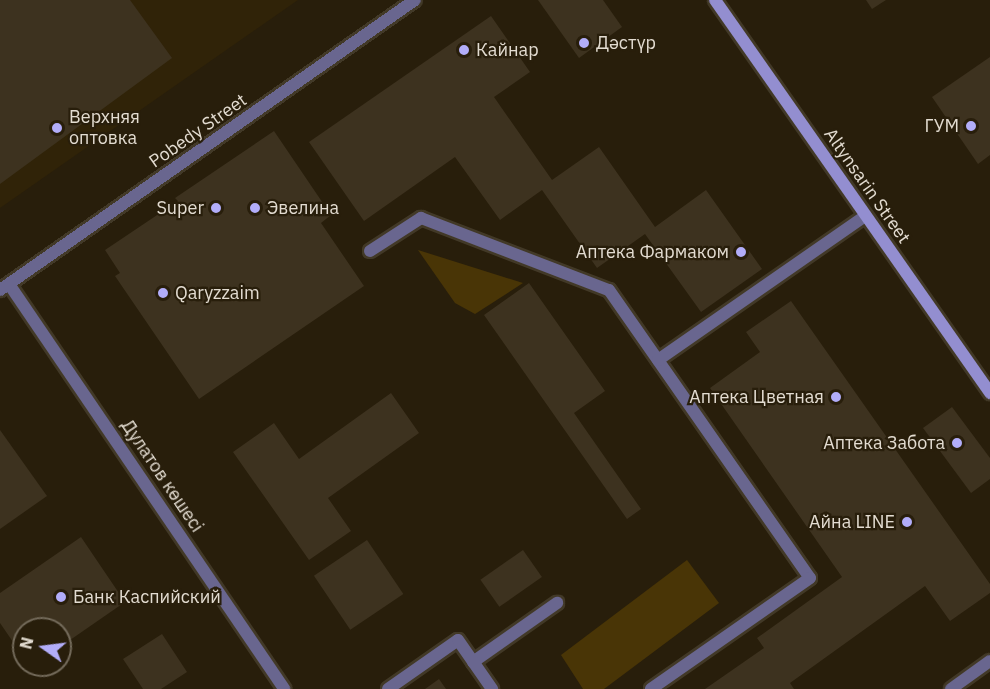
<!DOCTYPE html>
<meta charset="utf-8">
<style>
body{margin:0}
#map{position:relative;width:990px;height:689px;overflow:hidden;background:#281e0b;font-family:"IBM Plex Sans",sans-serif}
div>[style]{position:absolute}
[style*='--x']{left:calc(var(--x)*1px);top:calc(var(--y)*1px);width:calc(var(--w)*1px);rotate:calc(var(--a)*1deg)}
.built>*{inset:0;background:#302308}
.green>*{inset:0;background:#493506}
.building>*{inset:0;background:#3d321f;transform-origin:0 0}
.roads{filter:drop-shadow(2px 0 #423927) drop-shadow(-2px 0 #423927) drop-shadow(0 2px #423927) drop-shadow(0 -2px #423927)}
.lane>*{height:12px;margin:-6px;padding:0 6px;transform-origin:6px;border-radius:6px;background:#69668f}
.street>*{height:12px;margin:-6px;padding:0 6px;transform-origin:6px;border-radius:6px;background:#69668f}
.secondary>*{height:12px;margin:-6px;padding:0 6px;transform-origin:6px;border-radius:6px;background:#938ed0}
.dots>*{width:16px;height:16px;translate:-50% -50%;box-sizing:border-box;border:3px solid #281e0b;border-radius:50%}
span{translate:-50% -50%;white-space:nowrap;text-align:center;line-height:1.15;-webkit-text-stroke:4.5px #281e0b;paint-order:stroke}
.poi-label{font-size:18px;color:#e3dcd1}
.left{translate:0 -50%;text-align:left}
.right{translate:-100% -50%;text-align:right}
.street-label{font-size:18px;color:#e3dcd1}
.north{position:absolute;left:12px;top:617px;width:60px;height:60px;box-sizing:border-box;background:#281e0b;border:2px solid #736a5a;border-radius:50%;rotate:284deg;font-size:16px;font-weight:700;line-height:24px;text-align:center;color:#e3dcd1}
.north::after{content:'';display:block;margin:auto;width:21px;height:27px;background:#b2adf9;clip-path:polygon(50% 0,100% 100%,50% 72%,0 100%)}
</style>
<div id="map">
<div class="built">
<i style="clip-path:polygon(0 0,298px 0,0 208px)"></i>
</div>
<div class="green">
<i style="clip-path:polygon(418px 250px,523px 283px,475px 314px,455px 303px)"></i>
<i style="clip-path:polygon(687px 560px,719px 603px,604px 689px,583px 689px,561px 655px)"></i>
</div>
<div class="building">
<i style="clip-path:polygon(0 0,130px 0,172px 58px,0 184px)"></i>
<i style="clip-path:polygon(538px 0,603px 0,622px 27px,579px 58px)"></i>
<i style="clip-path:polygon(866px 0,886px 0,872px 9px)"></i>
<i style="clip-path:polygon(491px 16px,530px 72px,494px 97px,552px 180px,599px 147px,655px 227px,706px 190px,762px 269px,701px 312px,645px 234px,597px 268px,542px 190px,500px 220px,455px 157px,364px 221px,309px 142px)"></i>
<i style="clip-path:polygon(990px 57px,990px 155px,978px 164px,932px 97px)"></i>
<i style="clip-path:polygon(274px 131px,331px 215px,321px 223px,364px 286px,199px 399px,115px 276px,120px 273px,105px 250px,178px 201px,175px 198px)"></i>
<i style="clip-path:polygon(529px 283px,605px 391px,574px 413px,641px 509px,627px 519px,484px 315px)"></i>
<i style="clip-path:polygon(791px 301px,990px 584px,990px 593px,950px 621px,925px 586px,790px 683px,794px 689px,705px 689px,764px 648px,757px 638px,842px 577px,710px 388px,760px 352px,746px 332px)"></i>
<i style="clip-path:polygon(391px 393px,419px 433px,328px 498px,351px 531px,309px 560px,233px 452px,274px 423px,299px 459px)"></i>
<i style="clip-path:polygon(952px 407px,990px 458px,990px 479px,971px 493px,923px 428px)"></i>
<i style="clip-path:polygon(0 430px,47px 496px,0 529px)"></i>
<i style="clip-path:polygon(81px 537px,125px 602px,60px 647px,60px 629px,24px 629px,24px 658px,0 623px,0 593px)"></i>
<i style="left:367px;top:540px;width:65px;height:64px;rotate:56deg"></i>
<i style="left:523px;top:550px;width:33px;height:52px;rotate:55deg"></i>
<i style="clip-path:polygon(162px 634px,187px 672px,161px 689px,143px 689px,123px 659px)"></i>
<i style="clip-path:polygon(439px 679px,446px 689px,425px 689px)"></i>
</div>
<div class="roads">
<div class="lane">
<i style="--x:370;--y:251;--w:61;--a:-32.9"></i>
<i style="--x:421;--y:218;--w:201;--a:21"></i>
<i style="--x:609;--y:290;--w:351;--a:55.1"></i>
<i style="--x:810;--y:578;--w:194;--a:145.1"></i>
<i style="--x:658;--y:360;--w:252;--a:-34.8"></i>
<i style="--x:473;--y:662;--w:103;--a:-35.1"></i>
<i style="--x:388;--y:689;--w:85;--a:-35"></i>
<i style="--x:458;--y:640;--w:60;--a:55.2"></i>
</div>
<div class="street">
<i style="--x:9;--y:284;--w:490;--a:55.8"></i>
<i style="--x:0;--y:290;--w:506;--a:-34.95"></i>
<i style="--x:951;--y:689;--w:48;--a:-35.7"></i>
</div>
<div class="secondary">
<i style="--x:715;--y:0;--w:480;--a:55"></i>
</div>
</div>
<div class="dots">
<i style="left:584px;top:43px;background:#b2adf9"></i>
<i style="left:464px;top:50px;background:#b2adf9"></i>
<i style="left:971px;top:126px;background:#b2adf9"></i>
<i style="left:57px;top:128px;background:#b2adf9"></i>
<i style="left:216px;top:208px;background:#b2adf9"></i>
<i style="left:255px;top:208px;background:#b2adf9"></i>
<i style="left:741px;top:252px;background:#b2adf9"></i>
<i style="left:163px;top:293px;background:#b2adf9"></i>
<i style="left:836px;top:397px;background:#b2adf9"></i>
<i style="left:957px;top:443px;background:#b2adf9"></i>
<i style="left:907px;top:522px;background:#b2adf9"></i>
<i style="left:61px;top:597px;background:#b2adf9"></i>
</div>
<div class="poi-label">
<span class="left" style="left:596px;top:43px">Дәстүр</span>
<span class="left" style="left:476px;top:50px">Кайнар</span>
<span class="left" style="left:69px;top:128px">Верхняя<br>оптовка</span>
<span class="right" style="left:959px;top:126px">ГУМ</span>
<span class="right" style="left:204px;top:208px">Super</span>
<span class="left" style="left:267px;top:208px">Эвелина</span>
<span class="right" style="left:729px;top:252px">Аптека Фармаком</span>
<span class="left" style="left:175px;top:293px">Qaryzzaim</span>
<span class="right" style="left:824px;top:397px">Аптека Цветная</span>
<span class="right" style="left:945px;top:443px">Аптека Забота</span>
<span class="right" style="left:895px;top:522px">Айна LINE</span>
<span class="left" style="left:73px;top:597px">Банк Каспийский</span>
</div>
<div class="street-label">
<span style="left:198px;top:131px;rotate:-35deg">Pobedy Street</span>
<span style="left:867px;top:186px;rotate:55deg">Altynsarin Street</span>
<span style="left:162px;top:476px;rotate:56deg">Дулатов көшесі</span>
</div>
<div class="north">N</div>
</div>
